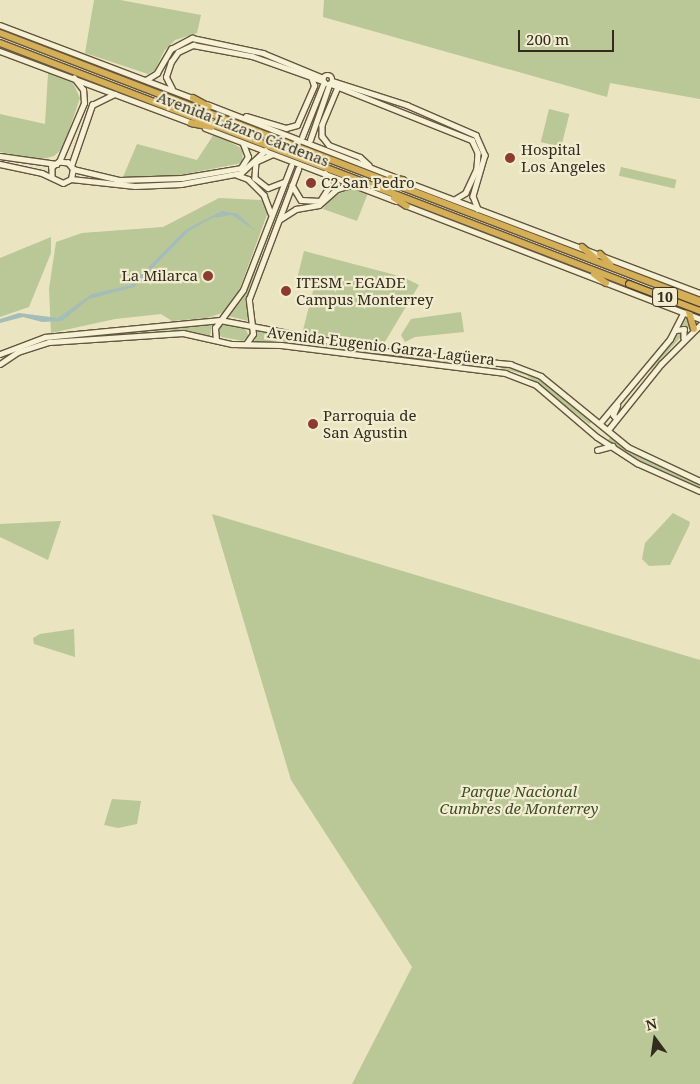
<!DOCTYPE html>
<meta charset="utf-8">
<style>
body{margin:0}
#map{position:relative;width:700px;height:1084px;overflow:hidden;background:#eae4c1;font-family:"Noto Serif",serif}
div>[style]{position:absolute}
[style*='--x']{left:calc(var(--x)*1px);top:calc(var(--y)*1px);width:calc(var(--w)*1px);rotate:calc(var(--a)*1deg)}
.green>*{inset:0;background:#bac796;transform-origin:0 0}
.water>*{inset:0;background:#a4bdb9}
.roads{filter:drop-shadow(1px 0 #64563e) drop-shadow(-1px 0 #64563e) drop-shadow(0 1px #64563e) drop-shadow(0 -1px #64563e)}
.secondary>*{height:4.5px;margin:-2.25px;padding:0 2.25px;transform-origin:2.25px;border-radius:2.25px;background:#f6f0d4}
.secondary>.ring{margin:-2.25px;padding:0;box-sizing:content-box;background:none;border:4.5px solid #f6f0d4;border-radius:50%}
.highway>*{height:6px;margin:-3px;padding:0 3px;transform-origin:3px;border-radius:3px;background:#d4af58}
.bridges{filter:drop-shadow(1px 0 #50432e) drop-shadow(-1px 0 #50432e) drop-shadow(0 1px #50432e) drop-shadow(0 -1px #50432e)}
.highway-bridge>*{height:6px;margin:-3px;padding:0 3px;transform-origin:3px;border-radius:3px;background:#d4af58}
.dots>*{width:14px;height:14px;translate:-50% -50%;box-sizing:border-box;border:2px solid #f2edd0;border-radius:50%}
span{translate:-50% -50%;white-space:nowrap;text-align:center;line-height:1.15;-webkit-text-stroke:4.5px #f2edd0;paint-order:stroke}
.shield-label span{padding:1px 4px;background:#f2edd0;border:1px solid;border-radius:4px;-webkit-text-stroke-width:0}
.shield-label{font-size:14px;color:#332b1d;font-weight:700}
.street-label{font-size:15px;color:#332b1d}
.poi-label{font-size:15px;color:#332b1d}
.left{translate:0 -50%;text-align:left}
.right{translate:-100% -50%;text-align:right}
.park-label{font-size:15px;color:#3e4e26;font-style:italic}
.north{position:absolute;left:630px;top:1014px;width:50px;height:50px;-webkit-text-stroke:4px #f2edd0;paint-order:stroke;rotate:346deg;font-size:14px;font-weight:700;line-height:20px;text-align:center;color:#332b1d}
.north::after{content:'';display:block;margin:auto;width:18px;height:22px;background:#332b1d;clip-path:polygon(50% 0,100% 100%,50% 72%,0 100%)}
.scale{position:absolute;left:518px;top:30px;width:96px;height:22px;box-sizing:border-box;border:2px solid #332b1d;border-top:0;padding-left:6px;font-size:15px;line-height:18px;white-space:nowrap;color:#332b1d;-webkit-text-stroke:4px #f2edd0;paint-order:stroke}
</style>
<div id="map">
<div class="green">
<i style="clip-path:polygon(94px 0,120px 0,201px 15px,197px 33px,175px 40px,164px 51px,155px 70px,148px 74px,85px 53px)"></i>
<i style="clip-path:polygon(324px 0,700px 0,700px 99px,610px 83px,607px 97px,323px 17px)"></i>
<i style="clip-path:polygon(48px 73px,73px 83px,80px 98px,63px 148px,54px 156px,39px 160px,0 152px,0 114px,45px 124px)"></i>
<i style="left:549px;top:109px;width:21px;height:34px;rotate:14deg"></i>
<i style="clip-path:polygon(214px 134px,243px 149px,242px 163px,175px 176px,123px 177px,137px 144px,197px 160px)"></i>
<i style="left:621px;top:167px;width:57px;height:9px;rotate:13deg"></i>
<i style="clip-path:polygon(353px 188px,368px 193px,357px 221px,323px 209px,332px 196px)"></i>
<i style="clip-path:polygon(219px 198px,261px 200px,266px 202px,268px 212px,237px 296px,225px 312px,207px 318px,172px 321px,161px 314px,115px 319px,51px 333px,49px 289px,56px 242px,82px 233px,163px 227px)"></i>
<i style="clip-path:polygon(273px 220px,246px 299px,249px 321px,228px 316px,242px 298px)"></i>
<i style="clip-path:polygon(51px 237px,51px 253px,29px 307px,0 317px,0 258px)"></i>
<i style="clip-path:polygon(304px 251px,403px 277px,419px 285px,383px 345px,302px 334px,315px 283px,297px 279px)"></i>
<i style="clip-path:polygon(461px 312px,464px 332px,415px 337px,405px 342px,401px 335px,411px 319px)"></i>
<i style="clip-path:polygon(683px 315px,696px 320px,651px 370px,650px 368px)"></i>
<i style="clip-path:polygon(212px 324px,210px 336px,172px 330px,43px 341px,0 360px,16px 348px,43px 339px)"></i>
<i style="clip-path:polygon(221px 324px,244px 326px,249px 336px,243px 341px,222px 337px,217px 333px)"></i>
<i style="clip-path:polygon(255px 329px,269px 334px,372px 353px,369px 356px,280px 341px,255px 342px)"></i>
<i style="clip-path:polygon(396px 354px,470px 361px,471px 363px,393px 359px)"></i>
<i style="clip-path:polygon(483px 363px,510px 365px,539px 377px,593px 421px,589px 424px,526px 375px)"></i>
<i style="clip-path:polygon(611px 436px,643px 458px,700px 483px,700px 488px,637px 460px,608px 440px)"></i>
<i style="clip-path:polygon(673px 513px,690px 522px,689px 526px,670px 565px,649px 566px,642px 559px,645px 543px)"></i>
<i style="clip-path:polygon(212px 514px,700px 660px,700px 1084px,352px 1084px,412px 967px,291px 780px)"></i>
<i style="clip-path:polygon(61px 521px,48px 560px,0 537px,0 524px)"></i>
<i style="clip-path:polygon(74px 629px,75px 657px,34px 644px,33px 638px,40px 634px)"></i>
<i style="clip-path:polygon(112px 799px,141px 801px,137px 824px,118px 828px,104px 825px)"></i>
</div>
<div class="water">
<i style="clip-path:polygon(222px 211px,238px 214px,256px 231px,232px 215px,212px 218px,189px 231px,134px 287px,89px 299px,62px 321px,42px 322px,23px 317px,0 323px,0 319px,19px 313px,58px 318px,92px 294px,131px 285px,185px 230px)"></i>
</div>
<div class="roads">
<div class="secondary">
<i style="--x:0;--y:25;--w:209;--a:20.8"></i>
<i style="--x:0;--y:51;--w:206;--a:20.5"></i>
<i class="ring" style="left:323.5px;top:75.5px;width:4.5px;height:4.5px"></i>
<i style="--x:146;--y:80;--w:13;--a:-32"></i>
<i style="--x:157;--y:73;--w:28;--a:-60"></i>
<i style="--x:171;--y:49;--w:24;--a:-28"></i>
<i style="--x:192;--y:38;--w:73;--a:11.9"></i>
<i style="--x:263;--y:53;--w:65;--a:22.6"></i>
<i style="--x:332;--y:81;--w:79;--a:17.7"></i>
<i style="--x:407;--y:105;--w:75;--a:23.5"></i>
<i style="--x:476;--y:135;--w:22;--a:66"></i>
<i style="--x:485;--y:155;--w:43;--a:106.3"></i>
<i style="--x:473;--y:196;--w:14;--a:69"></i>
<i style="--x:331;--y:84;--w:152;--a:21.7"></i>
<i style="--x:472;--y:140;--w:14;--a:65"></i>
<i style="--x:478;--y:153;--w:16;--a:94"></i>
<i style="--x:477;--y:169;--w:26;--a:115"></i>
<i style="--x:466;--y:193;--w:13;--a:148"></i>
<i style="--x:338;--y:87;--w:41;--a:112.8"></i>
<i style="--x:322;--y:125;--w:11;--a:90"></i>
<i style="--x:322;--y:136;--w:11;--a:52"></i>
<i style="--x:329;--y:145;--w:33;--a:21"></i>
<i style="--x:360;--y:157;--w:12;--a:42"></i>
<i style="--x:172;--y:89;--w:13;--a:-117"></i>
<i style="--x:166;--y:77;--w:16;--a:-72"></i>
<i style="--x:171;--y:62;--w:12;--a:-55"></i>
<i style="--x:178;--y:52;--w:17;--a:-25"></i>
<i style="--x:193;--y:45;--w:60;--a:10.6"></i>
<i style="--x:252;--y:56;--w:75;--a:19.4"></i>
<i style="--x:207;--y:104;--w:202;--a:21.2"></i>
<i style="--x:246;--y:116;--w:42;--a:16.7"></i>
<i style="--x:286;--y:128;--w:11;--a:-15"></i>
<i style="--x:297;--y:125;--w:43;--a:-66.4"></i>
<i style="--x:314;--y:86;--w:9;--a:-108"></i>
<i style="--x:205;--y:128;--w:204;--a:20.9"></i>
<i style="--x:302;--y:137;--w:59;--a:-68.2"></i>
<i style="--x:310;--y:140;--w:58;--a:-70.9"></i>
<i style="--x:272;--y:155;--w:17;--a:156"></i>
<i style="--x:256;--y:162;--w:16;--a:94"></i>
<i style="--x:255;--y:178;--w:16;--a:38"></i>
<i style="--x:268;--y:188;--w:17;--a:-21"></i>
<i style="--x:0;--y:156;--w:57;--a:8.1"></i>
<i style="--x:59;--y:162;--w:64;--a:-67"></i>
<i style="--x:84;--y:103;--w:13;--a:-94"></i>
<i style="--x:83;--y:90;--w:15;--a:-127"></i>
<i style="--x:0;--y:164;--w:43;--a:12.1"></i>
<i style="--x:42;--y:173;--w:23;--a:25"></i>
<i style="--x:63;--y:183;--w:9;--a:-27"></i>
<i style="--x:71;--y:179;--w:10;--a:-79"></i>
<i style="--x:73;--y:169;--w:8;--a:-130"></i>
<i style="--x:68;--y:163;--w:9;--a:-174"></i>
<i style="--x:59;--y:162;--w:9;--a:144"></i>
<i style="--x:52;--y:167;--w:9;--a:90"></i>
<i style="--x:71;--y:166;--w:65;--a:-71"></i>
<i style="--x:92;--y:105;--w:25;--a:-26"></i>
<i style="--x:73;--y:169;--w:48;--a:13.2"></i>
<i style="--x:120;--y:180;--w:62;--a:-1.8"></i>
<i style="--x:182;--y:178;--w:60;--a:-9.6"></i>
<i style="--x:241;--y:168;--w:13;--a:-58"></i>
<i style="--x:248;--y:157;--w:14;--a:-111"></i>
<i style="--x:237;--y:175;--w:12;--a:20"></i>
<i style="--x:248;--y:179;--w:23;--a:45"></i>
<i style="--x:264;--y:195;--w:19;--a:69"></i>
<i style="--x:71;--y:179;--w:64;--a:6.2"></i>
<i style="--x:135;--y:186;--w:46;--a:-2.5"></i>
<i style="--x:181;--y:184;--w:61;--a:-10.4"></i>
<i style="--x:241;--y:173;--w:33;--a:-43"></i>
<i style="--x:402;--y:180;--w:319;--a:20.8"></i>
<i style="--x:292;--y:185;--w:17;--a:59"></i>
<i style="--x:301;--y:200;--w:19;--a:3"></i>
<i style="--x:320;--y:201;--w:17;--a:-57"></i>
<i style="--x:329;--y:187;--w:14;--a:-107"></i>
<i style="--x:405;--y:205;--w:316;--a:21.1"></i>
<i style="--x:279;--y:220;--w:20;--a:-33"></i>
<i style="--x:296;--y:209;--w:23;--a:-10"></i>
<i style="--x:319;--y:205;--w:24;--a:-42"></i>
<i style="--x:337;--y:189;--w:15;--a:-16"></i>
<i style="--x:659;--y:302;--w:10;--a:-6"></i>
<i style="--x:669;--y:301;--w:8;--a:-83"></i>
<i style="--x:676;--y:330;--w:8;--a:-7"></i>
<i style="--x:684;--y:329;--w:9;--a:90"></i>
<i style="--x:216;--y:340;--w:12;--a:-95"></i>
<i style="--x:215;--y:328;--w:47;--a:-53.6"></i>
<i style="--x:243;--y:290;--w:133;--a:-68.8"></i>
<i style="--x:246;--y:344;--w:12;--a:-55"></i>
<i style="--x:253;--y:334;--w:35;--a:-97"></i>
<i style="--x:249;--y:299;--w:139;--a:-69.3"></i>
<i style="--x:0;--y:354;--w:48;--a:-20.7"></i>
<i style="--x:45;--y:337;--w:176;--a:-5.5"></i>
<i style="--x:220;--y:320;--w:167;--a:10.7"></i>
<i style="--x:384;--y:351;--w:127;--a:5.9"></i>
<i style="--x:510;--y:364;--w:33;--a:21"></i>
<i style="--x:541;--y:376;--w:112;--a:39.2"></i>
<i style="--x:628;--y:447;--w:80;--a:25.3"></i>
<i style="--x:0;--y:364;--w:22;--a:-34"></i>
<i style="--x:18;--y:352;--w:33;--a:-18"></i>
<i style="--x:49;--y:342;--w:134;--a:-3.8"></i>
<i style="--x:183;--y:333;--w:50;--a:12.7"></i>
<i style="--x:232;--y:344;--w:49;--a:1.2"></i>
<i style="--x:281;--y:345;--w:226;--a:7.1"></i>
<i style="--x:505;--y:373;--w:33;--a:21"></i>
<i style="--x:536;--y:385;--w:80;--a:40.4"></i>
<i style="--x:597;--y:437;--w:48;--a:33"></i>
<i style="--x:637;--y:463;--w:69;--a:24"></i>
<i style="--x:616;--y:419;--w:5;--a:-127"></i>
<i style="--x:613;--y:415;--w:10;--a:-66"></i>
<i style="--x:600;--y:423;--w:109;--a:-50.2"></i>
<i style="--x:670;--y:339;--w:29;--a:-63"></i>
<i style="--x:608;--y:430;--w:85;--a:-51.2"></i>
<i style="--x:661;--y:364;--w:55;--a:-45"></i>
<i style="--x:597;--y:450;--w:16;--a:-15"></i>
</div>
<div class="highway">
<i style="--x:0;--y:33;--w:750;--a:20.95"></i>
<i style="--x:0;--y:43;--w:674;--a:20.96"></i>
<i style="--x:193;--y:98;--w:18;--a:29"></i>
<i style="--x:191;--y:123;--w:21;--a:11"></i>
<i style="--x:390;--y:178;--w:13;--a:9"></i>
<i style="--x:394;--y:198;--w:15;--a:32"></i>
<i style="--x:582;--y:247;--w:17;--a:40"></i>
<i style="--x:600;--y:254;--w:14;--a:45"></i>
<i style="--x:594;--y:274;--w:15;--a:37"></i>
<i style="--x:679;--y:297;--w:23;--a:23"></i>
<i style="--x:687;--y:305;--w:25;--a:74"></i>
</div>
</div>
<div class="bridges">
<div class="highway-bridge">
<i style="--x:629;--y:284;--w:76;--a:20.8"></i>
</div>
</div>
<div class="dots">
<i style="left:510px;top:158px;background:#8c3c2f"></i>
<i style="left:311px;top:183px;background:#8c3c2f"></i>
<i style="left:208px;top:276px;background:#8c3c2f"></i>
<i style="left:286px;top:291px;background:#8c3c2f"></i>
<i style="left:313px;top:424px;background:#8c3c2f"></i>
</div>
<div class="shield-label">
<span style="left:665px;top:297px">10</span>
</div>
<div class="street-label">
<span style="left:243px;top:129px;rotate:21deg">Avenida Lázaro Cárdenas</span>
<span style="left:381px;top:346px;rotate:7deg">Avenida Eugenio Garza Lagüera</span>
</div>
<div class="poi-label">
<span class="left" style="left:521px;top:158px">Hospital<br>Los Angeles</span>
<span class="left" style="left:321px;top:183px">C2 San Pedro</span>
<span class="right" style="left:198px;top:276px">La Milarca</span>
<span class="left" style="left:296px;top:291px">ITESM - EGADE<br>Campus Monterrey</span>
<span class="left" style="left:323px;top:424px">Parroquia de<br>San Agustin</span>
</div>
<div class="park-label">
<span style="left:519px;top:800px">Parque Nacional<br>Cumbres de Monterrey</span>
</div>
<div class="north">N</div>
<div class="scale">200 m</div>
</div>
